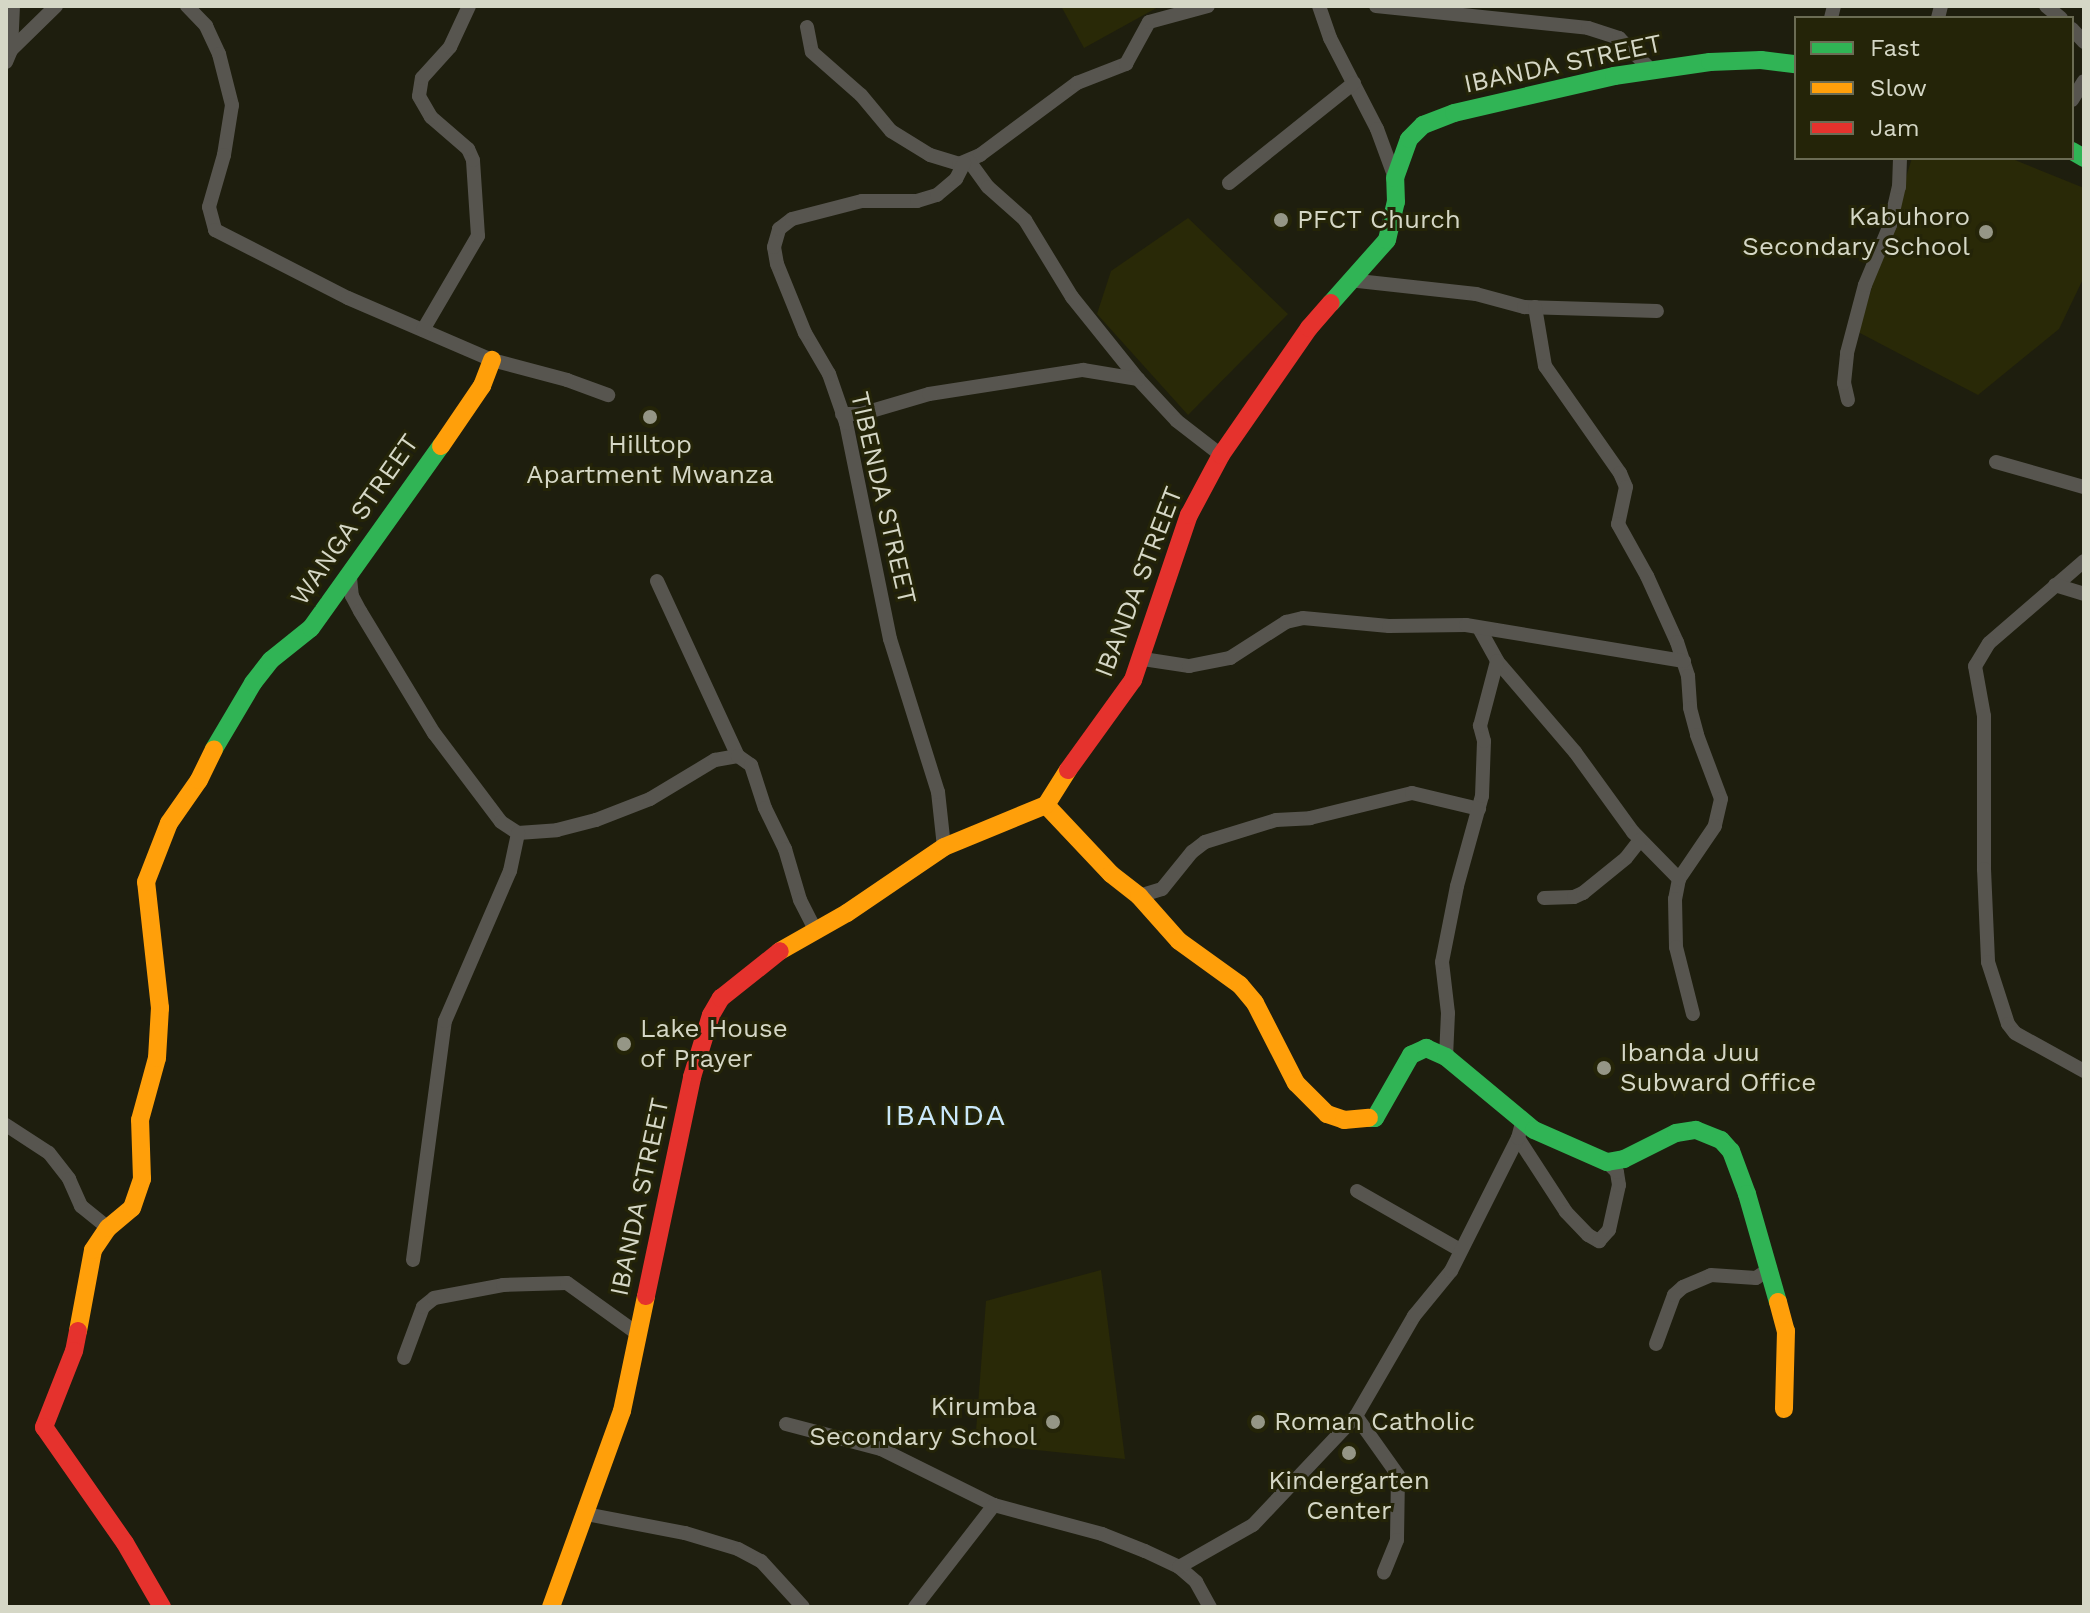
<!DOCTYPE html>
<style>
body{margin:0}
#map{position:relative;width:2090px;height:1613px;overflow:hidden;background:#1e1e0e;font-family:"Work Sans",sans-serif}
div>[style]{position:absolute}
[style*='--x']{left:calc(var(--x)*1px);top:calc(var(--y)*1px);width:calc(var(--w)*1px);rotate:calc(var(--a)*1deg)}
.built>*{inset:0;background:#292907}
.street>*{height:14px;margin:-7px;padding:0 7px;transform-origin:7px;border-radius:7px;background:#57554f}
.fast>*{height:18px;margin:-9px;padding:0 9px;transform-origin:9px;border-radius:9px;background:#30b455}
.slow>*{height:18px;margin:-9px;padding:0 9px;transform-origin:9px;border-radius:9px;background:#ff9f0a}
.jam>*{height:18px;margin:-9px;padding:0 9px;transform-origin:9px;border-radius:9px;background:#e5322d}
.dots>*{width:22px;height:22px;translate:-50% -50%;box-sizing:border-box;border:4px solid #242408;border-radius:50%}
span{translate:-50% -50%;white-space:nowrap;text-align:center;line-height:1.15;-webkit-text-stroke:6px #242408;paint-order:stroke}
.street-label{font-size:26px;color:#d5d7c6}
.poi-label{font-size:26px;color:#d5d7c6}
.right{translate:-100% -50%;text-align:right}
.left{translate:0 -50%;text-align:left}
.quarter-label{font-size:30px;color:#cae8fa;letter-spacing:2px}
.frame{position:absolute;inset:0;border:8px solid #d5d7c6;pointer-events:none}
.legend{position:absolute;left:1794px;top:16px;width:280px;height:144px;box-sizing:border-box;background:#242408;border:2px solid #6b6c54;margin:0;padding:10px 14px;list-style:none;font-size:24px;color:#d5d7c6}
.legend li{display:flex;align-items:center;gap:16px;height:40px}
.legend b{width:40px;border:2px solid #6b6c54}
</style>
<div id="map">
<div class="built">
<i style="clip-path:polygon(1061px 6px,1160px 6px,1084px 48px)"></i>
<i style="clip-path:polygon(1912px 158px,2010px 158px,2084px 188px,2084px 277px,2059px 329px,1978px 395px,1858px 332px)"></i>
<i style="clip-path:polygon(1188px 218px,1288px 314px,1188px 415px,1097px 314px,1111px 271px)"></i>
<i style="clip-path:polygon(1101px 1270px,1125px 1459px,975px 1444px,986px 1301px)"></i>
</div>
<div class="street">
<i style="--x:187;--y:6;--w:28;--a:46"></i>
<i style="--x:206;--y:26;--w:31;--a:65"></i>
<i style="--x:219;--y:54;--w:53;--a:75.7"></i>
<i style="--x:232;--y:105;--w:51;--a:99.1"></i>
<i style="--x:224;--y:155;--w:54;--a:106.1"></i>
<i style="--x:209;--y:207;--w:24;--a:75"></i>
<i style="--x:215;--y:230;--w:149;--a:27.1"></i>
<i style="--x:348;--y:298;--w:157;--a:23.3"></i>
<i style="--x:492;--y:360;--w:78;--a:14.9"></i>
<i style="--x:567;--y:380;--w:44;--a:20.1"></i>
<i style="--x:1319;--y:6;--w:34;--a:71"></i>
<i style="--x:1330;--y:38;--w:102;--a:62.7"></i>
<i style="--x:1377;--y:129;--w:52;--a:69.8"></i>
<i style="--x:1376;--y:6;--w:213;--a:5.9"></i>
<i style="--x:1588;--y:28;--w:33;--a:18"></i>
<i style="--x:1619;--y:38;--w:45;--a:45"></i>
<i style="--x:2046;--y:6;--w:19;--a:39"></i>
<i style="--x:1831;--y:18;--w:12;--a:-76"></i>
<i style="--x:1938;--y:18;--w:12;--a:-76"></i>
<i style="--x:807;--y:27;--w:25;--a:79"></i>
<i style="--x:812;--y:52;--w:65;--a:41.3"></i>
<i style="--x:861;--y:95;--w:47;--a:50.2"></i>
<i style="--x:891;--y:131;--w:46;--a:31.6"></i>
<i style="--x:930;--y:155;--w:30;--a:17"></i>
<i style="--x:959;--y:164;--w:23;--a:-23"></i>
<i style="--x:980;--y:155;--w:121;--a:-36.6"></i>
<i style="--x:1077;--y:83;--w:53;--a:-21.2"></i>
<i style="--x:1126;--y:64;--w:48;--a:-61.3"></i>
<i style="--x:1149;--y:22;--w:61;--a:-15.2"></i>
<i style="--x:2072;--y:29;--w:18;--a:47"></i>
<i style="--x:11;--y:50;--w:44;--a:-87.4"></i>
<i style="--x:6;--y:62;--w:13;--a:-67"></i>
<i style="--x:11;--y:50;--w:63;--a:-44.4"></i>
<i style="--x:2072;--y:100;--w:22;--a:-58"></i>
<i style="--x:969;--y:161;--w:32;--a:54"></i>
<i style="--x:988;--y:187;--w:50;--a:41.7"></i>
<i style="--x:1025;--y:220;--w:90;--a:58.6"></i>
<i style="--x:1072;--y:297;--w:105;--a:51.2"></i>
<i style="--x:1138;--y:379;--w:57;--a:47.1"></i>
<i style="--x:1177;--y:421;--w:56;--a:37.7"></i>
<i style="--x:1229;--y:183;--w:160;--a:-38.7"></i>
<i style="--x:1353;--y:278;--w:6;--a:31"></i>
<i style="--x:1358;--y:281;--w:119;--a:6.3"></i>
<i style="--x:1476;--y:294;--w:50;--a:15.2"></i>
<i style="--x:1524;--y:307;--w:133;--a:1.7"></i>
<i style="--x:1535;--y:307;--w:60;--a:80.4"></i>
<i style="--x:1545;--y:366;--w:131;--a:55"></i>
<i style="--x:1620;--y:473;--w:15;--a:67"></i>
<i style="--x:1626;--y:487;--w:38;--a:102"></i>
<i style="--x:1618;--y:524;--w:60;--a:60.9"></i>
<i style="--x:1647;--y:576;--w:72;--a:65.6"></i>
<i style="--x:1677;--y:642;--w:36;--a:72"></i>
<i style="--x:1688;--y:676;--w:32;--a:86"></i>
<i style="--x:1690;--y:708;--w:28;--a:75"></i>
<i style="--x:1697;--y:735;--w:68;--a:69.4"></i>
<i style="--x:1721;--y:799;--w:28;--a:103"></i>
<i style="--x:1715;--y:826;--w:64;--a:124.2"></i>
<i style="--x:1679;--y:879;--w:20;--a:101"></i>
<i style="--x:1675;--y:899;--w:48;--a:88.8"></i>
<i style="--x:1676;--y:947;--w:69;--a:75.8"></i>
<i style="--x:423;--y:330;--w:109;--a:-59.7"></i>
<i style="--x:478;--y:236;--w:76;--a:-93.8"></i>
<i style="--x:473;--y:160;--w:12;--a:-114"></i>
<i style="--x:468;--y:149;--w:49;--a:-139.1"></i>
<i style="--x:431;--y:117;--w:24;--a:-120"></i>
<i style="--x:419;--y:96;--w:18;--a:-81"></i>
<i style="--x:422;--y:78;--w:42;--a:-47.9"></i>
<i style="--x:450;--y:47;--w:45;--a:-65.1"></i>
<i style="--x:1848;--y:400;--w:17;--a:-103"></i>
<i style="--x:1844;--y:383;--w:30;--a:-84"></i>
<i style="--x:1847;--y:353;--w:70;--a:-75.2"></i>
<i style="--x:1865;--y:285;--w:65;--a:-67.4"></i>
<i style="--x:1890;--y:225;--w:39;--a:-77"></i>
<i style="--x:1899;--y:187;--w:29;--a:-88"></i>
<i style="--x:842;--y:414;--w:19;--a:0"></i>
<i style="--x:861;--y:414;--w:71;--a:-16.4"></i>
<i style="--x:929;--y:394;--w:156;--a:-8.9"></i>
<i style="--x:1083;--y:370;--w:56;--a:9.3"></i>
<i style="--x:1996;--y:462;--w:91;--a:15.9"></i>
<i style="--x:2084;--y:561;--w:125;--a:139.2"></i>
<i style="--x:1989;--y:643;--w:27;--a:121"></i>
<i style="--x:1975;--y:666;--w:51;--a:79.8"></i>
<i style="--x:1984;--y:716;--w:153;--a:90"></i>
<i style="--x:1984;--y:869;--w:93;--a:87.5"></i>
<i style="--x:1988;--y:962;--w:65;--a:72.1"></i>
<i style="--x:2008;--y:1024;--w:11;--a:52"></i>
<i style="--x:2015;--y:1033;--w:79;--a:28.8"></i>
<i style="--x:350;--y:578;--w:18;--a:84"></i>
<i style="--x:352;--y:596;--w:17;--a:62"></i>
<i style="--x:360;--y:611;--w:143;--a:58.8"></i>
<i style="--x:434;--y:733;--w:111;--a:53"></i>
<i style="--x:501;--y:822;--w:20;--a:33"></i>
<i style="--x:518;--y:833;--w:39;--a:-4"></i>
<i style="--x:557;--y:830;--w:40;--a:-14.4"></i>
<i style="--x:596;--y:820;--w:58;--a:-21.3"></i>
<i style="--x:650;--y:799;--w:76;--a:-31"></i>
<i style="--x:715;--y:760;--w:23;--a:-10"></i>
<i style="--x:657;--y:581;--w:193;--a:65.2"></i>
<i style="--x:738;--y:756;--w:16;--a:35"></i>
<i style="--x:751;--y:765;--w:45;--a:72"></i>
<i style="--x:765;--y:808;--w:46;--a:64"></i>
<i style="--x:785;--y:849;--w:53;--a:73.6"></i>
<i style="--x:800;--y:900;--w:33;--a:63"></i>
<i style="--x:2055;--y:585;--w:30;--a:17"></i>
<i style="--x:1479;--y:628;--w:38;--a:61"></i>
<i style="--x:1497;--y:661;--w:120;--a:49.4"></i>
<i style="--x:1575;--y:752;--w:99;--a:54.1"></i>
<i style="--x:1633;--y:832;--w:66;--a:45.6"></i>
<i style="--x:1143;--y:659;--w:47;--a:8.7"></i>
<i style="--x:1189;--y:666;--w:42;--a:-11"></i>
<i style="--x:1230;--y:658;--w:67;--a:-32.7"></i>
<i style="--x:1286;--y:622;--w:17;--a:-13"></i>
<i style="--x:1303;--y:618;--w:86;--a:5.3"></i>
<i style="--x:1389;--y:626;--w:77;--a:-0.7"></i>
<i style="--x:1466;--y:625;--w:221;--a:9.4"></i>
<i style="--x:944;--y:847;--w:55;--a:-96.2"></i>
<i style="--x:938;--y:792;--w:160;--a:-107.4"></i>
<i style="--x:890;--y:639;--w:220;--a:-101.5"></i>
<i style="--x:846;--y:423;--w:52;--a:-109.1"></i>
<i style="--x:829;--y:374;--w:48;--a:-120.3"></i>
<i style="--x:805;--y:333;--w:74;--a:-112.1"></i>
<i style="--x:777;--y:264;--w:17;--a:-100"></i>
<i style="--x:774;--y:247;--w:19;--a:-74"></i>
<i style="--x:779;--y:229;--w:16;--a:-38"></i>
<i style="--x:792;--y:219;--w:72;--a:-14.4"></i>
<i style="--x:862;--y:201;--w:55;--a:0"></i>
<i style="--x:917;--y:201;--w:21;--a:-17"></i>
<i style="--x:937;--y:195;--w:25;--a:-40"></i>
<i style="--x:956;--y:179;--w:18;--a:-63"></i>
<i style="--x:1139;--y:896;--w:24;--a:-17"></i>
<i style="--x:1162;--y:889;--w:48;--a:-51"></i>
<i style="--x:1192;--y:852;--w:16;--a:-38"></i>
<i style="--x:1205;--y:842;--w:74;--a:-17.2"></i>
<i style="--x:1276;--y:820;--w:34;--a:-3"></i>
<i style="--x:1310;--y:818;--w:105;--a:-13.8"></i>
<i style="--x:1412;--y:793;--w:69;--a:13.4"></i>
<i style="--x:1544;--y:898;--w:30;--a:-2"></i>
<i style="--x:1574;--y:897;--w:10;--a:-24"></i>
<i style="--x:1583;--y:893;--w:55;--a:-39.1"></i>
<i style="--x:1626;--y:858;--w:23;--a:-52"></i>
<i style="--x:1446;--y:1057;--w:44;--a:-87.4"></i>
<i style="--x:1448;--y:1013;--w:51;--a:-96.7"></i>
<i style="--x:1442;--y:962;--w:77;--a:-78.8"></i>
<i style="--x:1457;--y:886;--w:93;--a:-74.5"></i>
<i style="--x:1482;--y:796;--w:55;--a:-87.9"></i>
<i style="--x:1484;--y:741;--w:16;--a:-105"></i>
<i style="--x:1480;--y:726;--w:67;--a:-75.3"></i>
<i style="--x:6;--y:1125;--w:51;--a:33.1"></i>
<i style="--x:49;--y:1153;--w:33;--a:52"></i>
<i style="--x:69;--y:1179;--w:30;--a:66"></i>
<i style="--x:81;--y:1206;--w:35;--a:39"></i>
<i style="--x:1518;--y:1138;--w:88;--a:57"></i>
<i style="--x:1566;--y:1212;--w:32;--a:46"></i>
<i style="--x:1588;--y:1235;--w:13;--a:29"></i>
<i style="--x:1599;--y:1241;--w:15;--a:-48"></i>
<i style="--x:1609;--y:1230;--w:46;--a:-77.5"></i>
<i style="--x:1619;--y:1185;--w:13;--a:-99"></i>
<i style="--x:1617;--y:1172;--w:14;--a:-135"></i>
<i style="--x:1357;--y:1191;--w:119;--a:29.8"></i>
<i style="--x:413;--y:1260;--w:241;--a:-82.4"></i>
<i style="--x:445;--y:1021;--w:163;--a:-66.6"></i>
<i style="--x:510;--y:871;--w:39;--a:-78"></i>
<i style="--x:1656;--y:1344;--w:52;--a:-69.8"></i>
<i style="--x:1674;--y:1295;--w:12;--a:-42"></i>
<i style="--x:1683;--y:1287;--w:30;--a:-23"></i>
<i style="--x:1711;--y:1275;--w:45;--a:3.8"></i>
<i style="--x:1756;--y:1278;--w:14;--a:-34"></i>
<i style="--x:404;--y:1358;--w:54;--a:-69.6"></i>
<i style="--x:423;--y:1307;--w:14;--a:-39"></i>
<i style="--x:434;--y:1298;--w:70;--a:-10.7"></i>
<i style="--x:503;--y:1285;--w:64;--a:-1.8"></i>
<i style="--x:567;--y:1283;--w:87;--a:35.7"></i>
<i style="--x:1356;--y:1416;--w:72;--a:54.6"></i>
<i style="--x:1398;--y:1475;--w:65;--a:90.9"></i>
<i style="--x:1397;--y:1540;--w:35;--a:112"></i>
<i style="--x:786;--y:1424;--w:98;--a:14.7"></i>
<i style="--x:881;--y:1449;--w:126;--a:26.4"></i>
<i style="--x:994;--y:1505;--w:112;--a:15"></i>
<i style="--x:1102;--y:1534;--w:46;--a:21.6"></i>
<i style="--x:1145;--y:1551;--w:38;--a:25"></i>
<i style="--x:1179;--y:1567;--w:23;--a:41"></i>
<i style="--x:1196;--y:1582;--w:29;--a:61"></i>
<i style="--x:586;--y:1514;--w:101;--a:10.9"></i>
<i style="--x:685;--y:1533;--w:55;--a:16.8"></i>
<i style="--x:738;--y:1549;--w:26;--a:28"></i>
<i style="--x:761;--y:1561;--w:62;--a:47.6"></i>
<i style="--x:1179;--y:1567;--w:85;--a:-29.6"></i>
<i style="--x:1253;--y:1525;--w:150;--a:-46.6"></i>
<i style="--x:1356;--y:1416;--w:116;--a:-59.9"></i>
<i style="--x:1414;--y:1316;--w:58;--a:-50.6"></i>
<i style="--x:1451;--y:1271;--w:149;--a:-63.3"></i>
<i style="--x:1518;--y:1138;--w:16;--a:-75"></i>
<i style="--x:915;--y:1607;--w:129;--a:-52.2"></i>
</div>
<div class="fast">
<i style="--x:2072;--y:151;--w:14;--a:30"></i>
<i style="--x:1331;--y:303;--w:84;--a:-48.4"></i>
<i style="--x:1387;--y:240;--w:39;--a:-77"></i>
<i style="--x:1396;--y:202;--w:24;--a:-92"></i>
<i style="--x:1395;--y:178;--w:41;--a:-70.3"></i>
<i style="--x:1409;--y:139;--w:20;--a:-45"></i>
<i style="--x:1423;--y:125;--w:33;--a:-21"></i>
<i style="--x:1454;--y:113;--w:164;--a:-13"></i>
<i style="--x:1614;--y:76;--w:97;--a:-8.3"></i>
<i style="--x:1710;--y:62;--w:51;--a:-2.2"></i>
<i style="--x:1761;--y:60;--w:35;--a:7"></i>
<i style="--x:214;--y:749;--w:77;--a:-59.4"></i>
<i style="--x:253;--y:683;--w:29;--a:-52"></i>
<i style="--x:271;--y:660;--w:51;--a:-38.7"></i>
<i style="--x:311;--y:628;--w:224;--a:-54.5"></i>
<i style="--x:1369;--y:1118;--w:6;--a:0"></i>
<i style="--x:1375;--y:1118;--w:73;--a:-60.3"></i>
<i style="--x:1411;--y:1055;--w:17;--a:-25"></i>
<i style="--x:1426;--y:1048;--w:22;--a:24"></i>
<i style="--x:1446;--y:1057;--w:114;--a:39.7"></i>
<i style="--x:1534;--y:1130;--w:80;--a:23.7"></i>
<i style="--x:1607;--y:1162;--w:17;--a:-10"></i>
<i style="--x:1624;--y:1159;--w:58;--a:-26.6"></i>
<i style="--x:1676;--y:1133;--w:20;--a:-9"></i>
<i style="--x:1696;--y:1130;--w:27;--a:22"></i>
<i style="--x:1721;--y:1140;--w:15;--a:48"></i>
<i style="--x:1731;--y:1151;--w:46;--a:69.6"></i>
<i style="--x:1747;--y:1194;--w:112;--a:74"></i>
</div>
<div class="slow">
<i style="--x:441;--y:446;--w:73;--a:-55.7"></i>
<i style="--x:482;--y:386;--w:28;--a:-69"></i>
<i style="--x:1046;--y:805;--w:95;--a:46.7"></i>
<i style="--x:1111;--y:874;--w:36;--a:38"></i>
<i style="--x:1139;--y:896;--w:60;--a:48.4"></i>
<i style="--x:1179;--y:941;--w:75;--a:35.8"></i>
<i style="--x:1240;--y:985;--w:23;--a:50"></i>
<i style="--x:1255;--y:1003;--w:90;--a:62.9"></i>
<i style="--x:1296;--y:1083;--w:44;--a:45"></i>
<i style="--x:1327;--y:1114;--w:18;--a:19"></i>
<i style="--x:1344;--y:1120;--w:25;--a:-5"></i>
<i style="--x:780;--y:951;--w:77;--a:-29.6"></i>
<i style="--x:847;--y:913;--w:117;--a:-34.2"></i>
<i style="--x:944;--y:847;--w:110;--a:-22.4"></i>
<i style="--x:1046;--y:805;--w:41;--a:-57.8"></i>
<i style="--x:1778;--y:1302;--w:30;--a:75"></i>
<i style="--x:1786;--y:1331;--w:78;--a:91.5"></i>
<i style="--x:78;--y:1331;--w:82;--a:-79.5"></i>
<i style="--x:93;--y:1250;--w:27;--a:-56"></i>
<i style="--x:108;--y:1228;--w:31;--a:-40"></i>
<i style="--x:132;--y:1208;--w:31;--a:-71"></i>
<i style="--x:142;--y:1179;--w:59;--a:-91.9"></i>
<i style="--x:140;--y:1120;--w:64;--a:-74.7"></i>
<i style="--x:157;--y:1058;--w:50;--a:-86.6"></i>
<i style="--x:160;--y:1008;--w:127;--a:-96.3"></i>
<i style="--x:146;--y:882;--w:63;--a:-68.7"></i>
<i style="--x:169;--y:823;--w:52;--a:-55.1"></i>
<i style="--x:199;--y:780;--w:34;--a:-64"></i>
<i style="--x:551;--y:1607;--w:208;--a:-70.1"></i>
<i style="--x:622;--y:1411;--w:117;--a:-78.2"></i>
</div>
<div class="jam">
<i style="--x:1068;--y:770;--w:111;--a:-54.2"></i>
<i style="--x:1133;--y:680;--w:174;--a:-71.3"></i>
<i style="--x:1189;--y:515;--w:68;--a:-61.9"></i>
<i style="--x:1221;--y:455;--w:155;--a:-55.3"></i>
<i style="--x:1309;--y:328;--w:33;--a:-49"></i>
<i style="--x:646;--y:1296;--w:224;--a:-78.1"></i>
<i style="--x:692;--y:1077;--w:65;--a:-73"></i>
<i style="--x:711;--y:1015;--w:20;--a:-60"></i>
<i style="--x:721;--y:998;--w:75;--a:-38.5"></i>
<i style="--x:78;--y:1331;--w:20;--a:101"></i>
<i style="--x:74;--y:1351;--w:82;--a:111.5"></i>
<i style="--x:44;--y:1427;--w:141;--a:55.1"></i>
<i style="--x:125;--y:1543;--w:74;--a:60"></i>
</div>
<div class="dots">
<i style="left:1281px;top:220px;background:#959686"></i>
<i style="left:1986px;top:232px;background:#959686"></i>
<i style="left:650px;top:417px;background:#959686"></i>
<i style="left:624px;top:1044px;background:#959686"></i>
<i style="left:1604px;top:1068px;background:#959686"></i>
<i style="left:1053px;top:1422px;background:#959686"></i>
<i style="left:1258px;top:1422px;background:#959686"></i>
<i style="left:1349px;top:1453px;background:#959686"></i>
</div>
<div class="street-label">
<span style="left:1563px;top:64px;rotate:-12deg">IBANDA STREET</span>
<span style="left:883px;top:498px;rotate:77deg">TIBENDA STREET</span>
<span style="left:355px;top:520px;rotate:-55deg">WANGA STREET</span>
<span style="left:1139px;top:582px;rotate:-69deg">IBANDA STREET</span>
<span style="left:640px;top:1197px;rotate:-78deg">IBANDA STREET</span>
</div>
<div class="poi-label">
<span class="right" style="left:1970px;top:232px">Kabuhoro<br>Secondary School</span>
<span class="left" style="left:1297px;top:220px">PFCT Church</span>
<span style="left:650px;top:460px">Hilltop<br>Apartment Mwanza</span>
<span class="left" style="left:640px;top:1044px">Lake House<br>of Prayer</span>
<span class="left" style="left:1620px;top:1068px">Ibanda Juu<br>Subward Office</span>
<span class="right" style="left:1037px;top:1422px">Kirumba<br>Secondary School</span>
<span class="left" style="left:1274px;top:1422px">Roman Catholic</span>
<span style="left:1349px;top:1496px">Kindergarten<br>Center</span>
</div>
<div class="quarter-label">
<span style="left:946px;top:1115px">IBANDA</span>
</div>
<div class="frame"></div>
<ul class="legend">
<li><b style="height:10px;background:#30b455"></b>Fast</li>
<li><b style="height:10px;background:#ff9f0a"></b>Slow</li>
<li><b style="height:10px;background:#e5322d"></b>Jam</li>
</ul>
</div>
